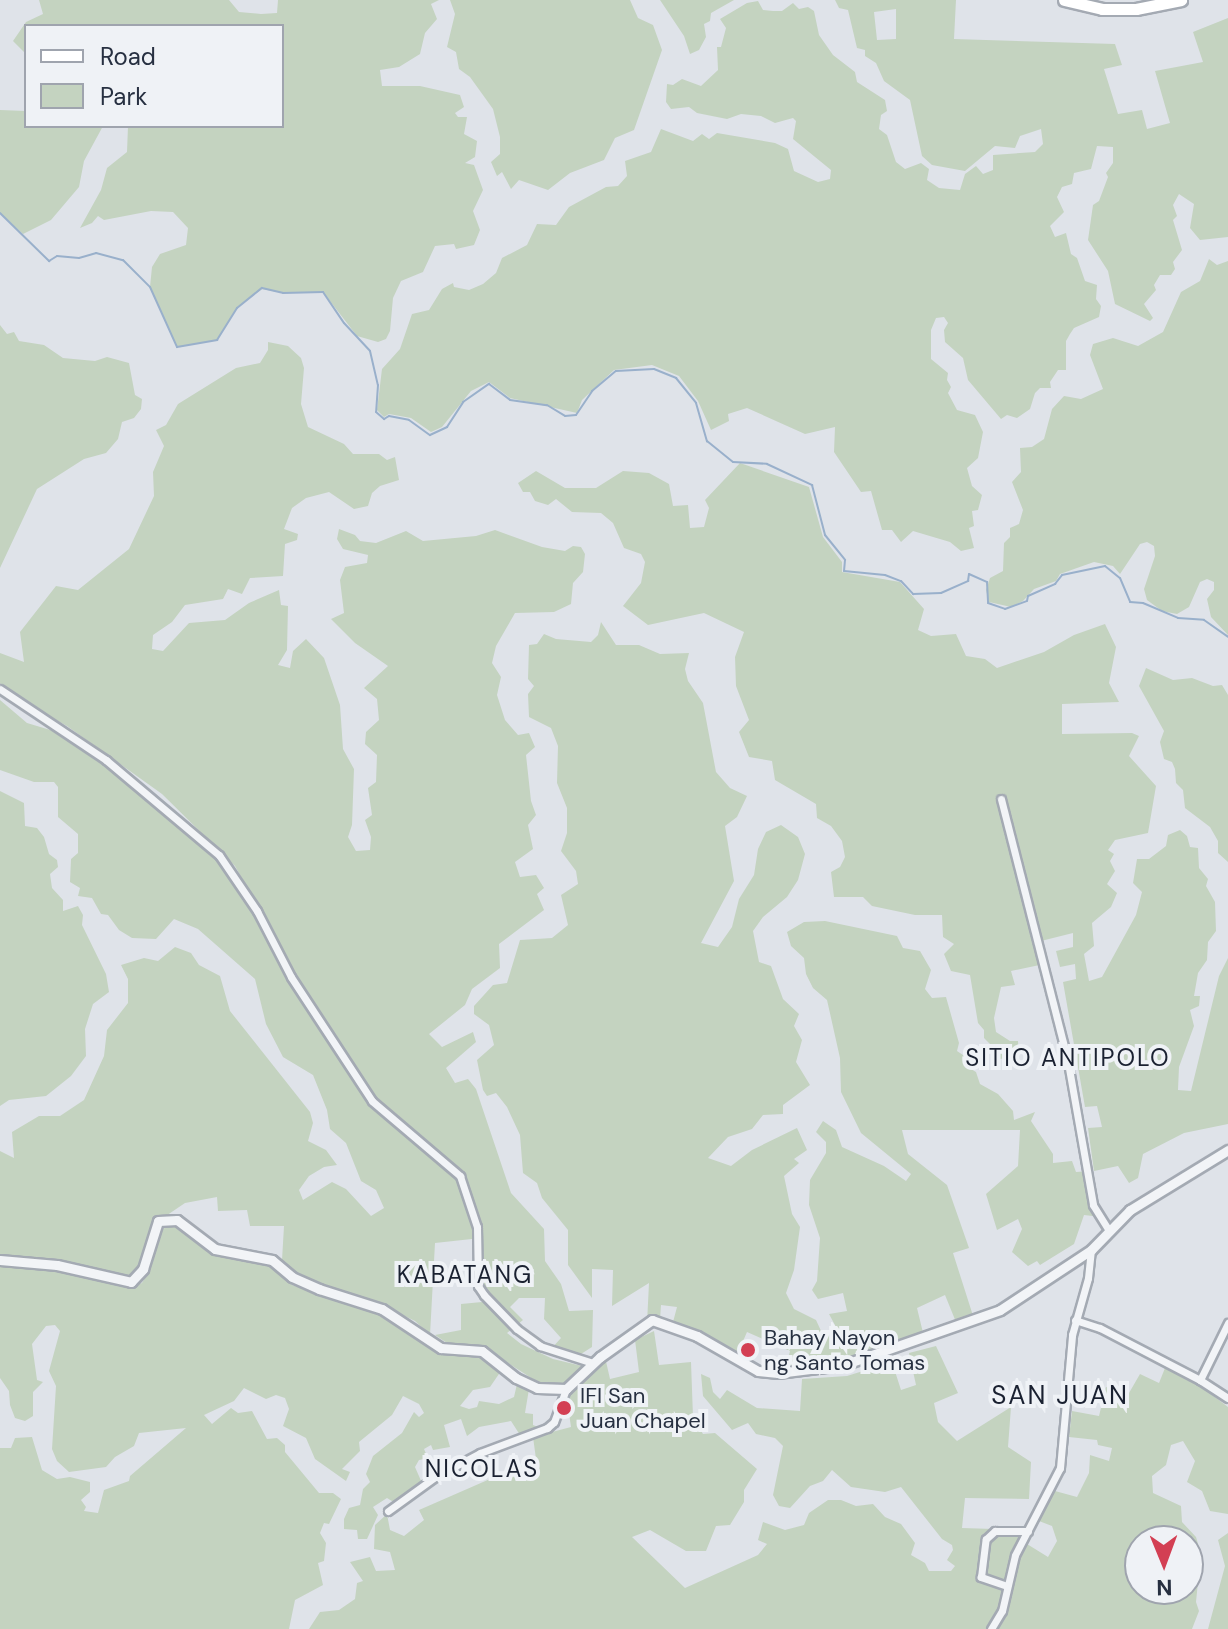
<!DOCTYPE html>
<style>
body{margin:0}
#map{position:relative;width:1228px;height:1629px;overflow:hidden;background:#dfe3e9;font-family:"DM Sans",sans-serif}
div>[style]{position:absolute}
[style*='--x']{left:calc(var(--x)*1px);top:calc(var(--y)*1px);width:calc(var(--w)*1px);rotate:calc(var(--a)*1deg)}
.green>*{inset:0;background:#c4d3c0}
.stream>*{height:2px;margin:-1px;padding:0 1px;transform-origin:1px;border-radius:1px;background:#99b0cb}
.roads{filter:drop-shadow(2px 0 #a4aab3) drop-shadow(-2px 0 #a4aab3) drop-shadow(0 2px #a4aab3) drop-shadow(0 -2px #a4aab3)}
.minor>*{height:7px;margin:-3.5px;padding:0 3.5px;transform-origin:3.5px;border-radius:3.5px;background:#f2f4f7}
.tertiary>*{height:9px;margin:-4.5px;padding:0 4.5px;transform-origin:4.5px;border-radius:4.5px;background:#f2f4f7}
.primary>*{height:11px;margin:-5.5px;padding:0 5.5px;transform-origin:5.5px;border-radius:5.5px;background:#fff}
.dots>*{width:22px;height:22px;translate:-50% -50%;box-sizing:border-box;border:4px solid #eff2f6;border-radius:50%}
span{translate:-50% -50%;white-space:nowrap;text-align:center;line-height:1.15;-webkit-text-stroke:8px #eff2f6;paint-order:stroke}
.poi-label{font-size:22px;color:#273041}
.left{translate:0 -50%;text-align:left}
.neighbourhood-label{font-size:24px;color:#1a2131;letter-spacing:2px}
.quarter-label{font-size:26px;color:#1a2131;letter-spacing:2px}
.legend{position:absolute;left:24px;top:24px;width:260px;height:104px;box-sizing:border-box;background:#eff2f6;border:2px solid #9fa4ae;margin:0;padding:10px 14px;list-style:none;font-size:24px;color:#273041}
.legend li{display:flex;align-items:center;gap:16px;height:40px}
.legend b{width:40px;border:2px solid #9fa4ae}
.north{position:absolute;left:1124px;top:1525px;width:80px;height:80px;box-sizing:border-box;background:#eff2f6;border:2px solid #9fa4ae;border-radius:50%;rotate:179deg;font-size:22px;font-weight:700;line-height:32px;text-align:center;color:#273041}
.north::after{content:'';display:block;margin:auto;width:28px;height:36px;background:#d33f53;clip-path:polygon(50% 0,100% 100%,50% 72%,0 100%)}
</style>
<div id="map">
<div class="green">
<i style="clip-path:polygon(39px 0,229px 0,239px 12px,261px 14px,277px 13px,278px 0,439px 0,431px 4px,437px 19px,425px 33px,420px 54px,399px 67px,380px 70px,382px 86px,420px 86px,460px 95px,464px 107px,455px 113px,458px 117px,467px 117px,464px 134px,477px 141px,475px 157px,465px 163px,474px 165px,483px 190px,473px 211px,480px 230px,474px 245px,456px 249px,454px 244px,435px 246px,423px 272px,401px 281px,393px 298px,390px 331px,386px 339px,378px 342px,357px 336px,323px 292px,283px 293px,262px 289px,237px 308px,217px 340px,177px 347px,150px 287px,152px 267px,160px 254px,186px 245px,188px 228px,173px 212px,151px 211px,104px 220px,98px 216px,92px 223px,80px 228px,101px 190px,107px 168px,127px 152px,128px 126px,282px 126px,282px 26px,26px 26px,26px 54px,13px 41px,26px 22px,43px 14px)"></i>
<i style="clip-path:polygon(450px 0,630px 0,638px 18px,653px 25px,662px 50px,634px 130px,615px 138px,604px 160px,570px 173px,548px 190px,519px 180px,511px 189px,502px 172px,497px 176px,491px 162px,500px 154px,500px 137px,493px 109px,470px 77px,459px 69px,456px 52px,447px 47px,455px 14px)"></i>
<i style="clip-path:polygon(660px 0,734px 0,711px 13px,710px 21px,704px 24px,706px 37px,699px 50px,690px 54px,684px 36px)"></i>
<i style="clip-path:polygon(evenodd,835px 0,956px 0,954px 39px,1115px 44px,1122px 65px,1104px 69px,1118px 114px,1142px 110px,1147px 129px,1170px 123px,1155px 71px,1203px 62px,1193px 32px,1228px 18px,1228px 237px,1200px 240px,1190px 228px,1194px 204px,1179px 194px,1173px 205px,1177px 216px,1173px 220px,1182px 250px,1173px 262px,1175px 269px,1171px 275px,1160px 275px,1154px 285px,1156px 290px,1144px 304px,1153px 318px,1150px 321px,1115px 304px,1108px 271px,1088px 240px,1093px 205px,1099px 201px,1108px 177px,1106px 173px,1113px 163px,1113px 147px,1097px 146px,1091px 169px,1074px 173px,1072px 184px,1062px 187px,1057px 197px,1064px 212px,1050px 226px,1055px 237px,1066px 233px,1071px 254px,1077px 258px,1085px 281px,1097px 285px,1096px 299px,1101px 306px,1099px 317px,1074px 328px,1070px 334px,1066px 341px,1066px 370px,1058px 370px,1050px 382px,1051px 388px,1040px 388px,1035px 393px,1030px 409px,1017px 418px,1007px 415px,1001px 419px,968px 380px,963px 358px,945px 342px,944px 330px,948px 323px,944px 317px,936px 318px,931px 330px,931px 359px,948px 373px,947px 380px,951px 387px,948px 393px,957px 410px,975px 415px,983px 432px,978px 458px,967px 468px,972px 486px,982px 495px,978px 510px,972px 511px,974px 526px,969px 528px,974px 548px,961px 551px,950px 542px,913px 531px,901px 542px,892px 530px,882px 530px,871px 491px,861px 492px,834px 452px,835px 427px,805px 434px,747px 408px,728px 414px,729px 421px,711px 430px,698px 401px,679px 376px,652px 365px,614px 370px,582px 400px,577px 413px,510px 398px,489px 382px,471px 391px,442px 427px,431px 432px,411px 418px,389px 414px,384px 417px,377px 410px,382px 369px,400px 349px,412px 314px,429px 310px,442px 289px,453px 283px,454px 287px,469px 290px,483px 284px,496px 273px,502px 258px,527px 245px,537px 224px,556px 225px,569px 207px,606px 187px,618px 186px,627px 176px,625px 161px,651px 152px,661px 129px,693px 141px,702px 134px,709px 139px,717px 133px,775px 143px,788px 149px,794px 171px,818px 182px,830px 179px,831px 170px,793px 139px,796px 121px,793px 118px,775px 123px,761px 116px,741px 114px,727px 119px,697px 113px,689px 107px,671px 109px,666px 102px,667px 84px,673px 85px,682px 79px,701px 86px,718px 70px,717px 47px,721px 47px,726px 28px,720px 19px,747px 3px,758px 1px,763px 10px,773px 11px,782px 11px,793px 3px,799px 9px,808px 7px,814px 11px,819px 35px,833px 55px,855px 72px,857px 82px,885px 100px,887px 111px,881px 115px,879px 129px,887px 135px,896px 162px,905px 169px,921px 163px,929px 169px,927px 180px,939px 188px,960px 190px,965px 174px,976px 166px,983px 174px,993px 170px,993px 155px,1035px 152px,1043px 144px,1041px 129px,1020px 136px,1015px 148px,995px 146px,965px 171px,932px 165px,922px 156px,910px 100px,884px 81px,876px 63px,865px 56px,865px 50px,857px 48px,848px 10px,839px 8px,835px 0,896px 9px,896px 39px,877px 40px,874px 12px,896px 9px)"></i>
<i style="clip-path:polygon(0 110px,26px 111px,26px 126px,103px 126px,84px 161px,79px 187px,51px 220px,23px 234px,0 213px)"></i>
<i style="clip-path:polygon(1209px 259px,1217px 265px,1228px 261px,1228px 635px,1211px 617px,1207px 599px,1214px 590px,1214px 582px,1207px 579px,1200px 582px,1189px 607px,1177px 614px,1162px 611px,1147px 600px,1144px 589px,1155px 556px,1154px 546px,1147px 542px,1140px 544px,1120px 574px,1113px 566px,1094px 562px,1060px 574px,1056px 581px,1034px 589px,1023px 601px,1011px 607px,989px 602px,986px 590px,990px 578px,1003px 571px,1004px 543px,1010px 537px,1010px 528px,1019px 524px,1023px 510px,1012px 482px,1021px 472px,1020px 448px,1032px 447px,1044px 439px,1052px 409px,1064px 396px,1081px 399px,1103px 389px,1090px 355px,1093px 344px,1113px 338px,1138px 346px,1163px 332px,1181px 292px,1200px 281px)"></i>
<i style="clip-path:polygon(0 325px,7px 334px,14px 332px,19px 341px,44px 345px,63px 358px,95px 361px,107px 357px,129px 363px,135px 395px,142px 399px,141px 409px,134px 418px,122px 422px,118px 439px,106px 453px,84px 459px,37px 489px,0 568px)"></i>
<i style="clip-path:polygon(268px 342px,288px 346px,301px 358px,304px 368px,301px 404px,308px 427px,344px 444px,353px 454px,379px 454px,387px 460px,395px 457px,399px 480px,380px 486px,372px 493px,368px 506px,354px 509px,329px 492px,306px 498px,292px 508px,284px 529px,298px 534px,297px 540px,285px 544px,283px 576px,250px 578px,242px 594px,228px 589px,223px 599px,185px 605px,172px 622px,153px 635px,152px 649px,163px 651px,189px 623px,225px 620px,249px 603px,279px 590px,281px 605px,288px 606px,287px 650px,278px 665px,290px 668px,293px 651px,306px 639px,324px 658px,340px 705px,343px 749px,354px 769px,352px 825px,348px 837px,356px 851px,370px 850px,371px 837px,365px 820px,372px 815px,368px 788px,376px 782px,377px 755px,365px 744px,366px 732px,379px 720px,377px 699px,364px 688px,388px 666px,355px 643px,331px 619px,344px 613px,340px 580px,345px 567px,367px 563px,368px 555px,343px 549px,337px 539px,339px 529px,355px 535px,360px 541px,376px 543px,406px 531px,423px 541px,476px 536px,495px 530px,542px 547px,565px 551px,573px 546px,581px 547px,585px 554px,583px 572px,573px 583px,571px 604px,554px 612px,515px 613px,496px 646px,492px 663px,501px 677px,497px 695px,505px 720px,518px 735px,529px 733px,535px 747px,526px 755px,531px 801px,536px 815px,528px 825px,533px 849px,515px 862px,520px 877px,536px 875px,544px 888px,537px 894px,544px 910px,499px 944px,500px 968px,472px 989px,465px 1005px,429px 1034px,442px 1047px,473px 1032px,476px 1042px,446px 1068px,455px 1083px,468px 1079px,476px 1089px,511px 1193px,544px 1229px,545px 1261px,561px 1284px,569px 1311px,593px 1310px,592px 1347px,581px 1354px,551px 1349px,561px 1338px,544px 1319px,545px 1298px,519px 1298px,510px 1307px,523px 1320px,507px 1333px,521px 1344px,553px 1359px,582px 1366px,561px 1386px,539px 1383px,485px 1348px,447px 1343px,435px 1335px,461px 1330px,461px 1304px,482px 1302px,481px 1238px,435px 1243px,430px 1335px,415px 1321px,390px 1309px,300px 1277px,282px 1260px,284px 1226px,250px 1226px,247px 1210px,218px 1211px,217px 1197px,185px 1203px,151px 1226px,141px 1266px,132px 1277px,117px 1277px,62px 1261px,0 1257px,0 1151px,14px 1158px,12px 1132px,39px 1116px,60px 1116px,84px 1100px,104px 1056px,107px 1030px,128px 1003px,128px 979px,121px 965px,144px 958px,158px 961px,175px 947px,191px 953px,199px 965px,220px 976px,230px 1011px,310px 1112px,313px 1123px,308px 1141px,326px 1150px,337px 1165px,324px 1167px,309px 1176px,299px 1190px,303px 1200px,332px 1182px,346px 1189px,371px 1216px,384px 1208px,376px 1190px,361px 1181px,346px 1143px,330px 1129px,327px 1110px,313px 1075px,283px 1057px,266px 1024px,255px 979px,198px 929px,174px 919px,156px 939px,132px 938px,119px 930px,108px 915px,101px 914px,92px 898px,78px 896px,80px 888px,70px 882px,71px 859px,78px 853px,78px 834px,58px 817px,58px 787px,54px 782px,34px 782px,0 770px,0 700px,27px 723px,57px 732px,116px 767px,184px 823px,225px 870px,243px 901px,252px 897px,235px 866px,162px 794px,67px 726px,6px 692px,0 683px,0 653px,24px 662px,20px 632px,56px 586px,78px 590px,129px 549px,154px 496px,153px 472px,164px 446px,156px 430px,166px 425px,178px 404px,236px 368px,260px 363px,268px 350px)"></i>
<i style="clip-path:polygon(740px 463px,809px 487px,823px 537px,842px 562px,842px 572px,900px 582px,924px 609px,918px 630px,931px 636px,956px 634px,966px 656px,985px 659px,997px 668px,1044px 652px,1074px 635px,1105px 624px,1116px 647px,1109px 683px,1119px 702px,1062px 704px,1062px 734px,1132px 733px,1139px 736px,1129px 756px,1156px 786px,1148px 833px,1115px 840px,1108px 850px,1114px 854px,1110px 861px,1115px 871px,1107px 884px,1117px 893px,1111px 907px,1092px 923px,1094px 946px,1084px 954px,1089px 981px,1102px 977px,1136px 915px,1142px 892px,1133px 883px,1137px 859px,1149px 859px,1166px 846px,1168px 835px,1180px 830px,1187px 836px,1190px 847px,1198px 848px,1199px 868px,1208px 879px,1206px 886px,1215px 902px,1216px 931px,1208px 942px,1207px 960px,1198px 973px,1194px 996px,1200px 996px,1199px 1006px,1190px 1010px,1194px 1026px,1179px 1067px,1178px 1090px,1191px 1091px,1219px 976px,1228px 958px,1228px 1124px,1184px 1133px,1143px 1154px,1138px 1178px,1129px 1183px,1118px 1166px,1094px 1171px,1088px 1128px,1102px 1127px,1097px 1106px,1085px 1107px,1063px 982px,1076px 979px,1075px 964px,1060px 967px,1056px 951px,1073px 947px,1073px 933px,1041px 941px,1049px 963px,1011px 971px,1015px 985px,1001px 987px,994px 1018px,996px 1032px,1010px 1041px,1018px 1041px,1019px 1056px,993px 1060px,993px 1047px,984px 1038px,984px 1030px,978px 1023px,970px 975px,951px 971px,944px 954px,954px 944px,943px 937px,942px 915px,915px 915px,872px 906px,863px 897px,834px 897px,831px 872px,840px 867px,845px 857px,842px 841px,831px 826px,817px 818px,816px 804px,775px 780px,772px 761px,749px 757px,739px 732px,749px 720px,736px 686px,735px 657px,744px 632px,704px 613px,648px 625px,623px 606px,641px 583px,645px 562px,641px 554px,624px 548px,613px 523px,601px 513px,572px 512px,556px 499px,548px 505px,535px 501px,530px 492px,523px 492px,518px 483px,536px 471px,565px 488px,596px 488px,623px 471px,649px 473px,669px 484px,673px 506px,688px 505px,690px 528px,704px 527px,709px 508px,705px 500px)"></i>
<i style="clip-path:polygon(601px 622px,616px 645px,639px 645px,660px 654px,689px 653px,685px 669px,688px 681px,703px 703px,716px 772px,730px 788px,747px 796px,737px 817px,725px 826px,734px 881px,701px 943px,718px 947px,732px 927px,739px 899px,754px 875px,758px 849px,766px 832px,781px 825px,798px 837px,805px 854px,798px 880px,787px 897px,763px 917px,753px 931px,759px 962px,771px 966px,783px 999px,799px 1014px,794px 1026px,802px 1040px,796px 1062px,810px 1085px,783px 1105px,783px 1114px,763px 1115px,752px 1129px,728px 1137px,708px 1158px,731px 1166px,752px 1150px,797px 1128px,807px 1150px,794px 1159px,799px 1163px,784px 1176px,792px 1214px,800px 1227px,794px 1270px,786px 1293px,794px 1309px,816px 1320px,822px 1333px,836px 1327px,829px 1314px,847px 1311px,843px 1293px,818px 1299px,812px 1290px,817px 1281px,820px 1238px,809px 1205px,810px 1180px,826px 1153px,826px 1142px,816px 1132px,823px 1121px,836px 1130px,842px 1147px,884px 1166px,906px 1181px,911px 1174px,861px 1133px,841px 1092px,840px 1058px,827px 1000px,813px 988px,806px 974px,804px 958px,791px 946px,787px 932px,804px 922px,825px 921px,897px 936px,903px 948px,920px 951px,931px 970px,925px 989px,932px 998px,946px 997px,959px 1043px,957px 1051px,972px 1061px,971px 1069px,976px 1072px,980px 1084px,998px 1094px,1013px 1111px,1014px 1120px,1035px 1112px,1031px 1121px,1053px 1154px,1053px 1163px,1072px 1161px,1076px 1172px,1090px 1171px,1101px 1217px,1084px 1215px,1074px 1244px,1040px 1265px,1037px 1261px,1028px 1266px,1012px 1252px,1022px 1229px,1018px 1219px,997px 1230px,986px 1194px,1018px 1166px,1020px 1130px,902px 1130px,908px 1154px,947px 1185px,969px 1248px,953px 1253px,975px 1322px,958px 1327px,945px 1295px,917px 1308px,925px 1341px,839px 1368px,785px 1372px,790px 1351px,747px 1332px,737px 1355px,673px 1322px,677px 1307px,661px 1305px,660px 1320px,647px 1323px,649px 1283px,612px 1306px,613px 1270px,592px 1269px,592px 1298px,568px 1265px,568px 1230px,542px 1198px,537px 1183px,523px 1173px,520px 1135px,507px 1107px,496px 1093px,487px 1096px,483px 1090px,477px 1060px,494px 1045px,489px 1025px,474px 1014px,474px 1006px,493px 985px,507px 983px,520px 940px,552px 938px,568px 925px,561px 895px,578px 884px,576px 871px,561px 851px,567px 833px,567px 808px,557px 783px,558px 746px,551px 728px,529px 717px,528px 694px,534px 686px,528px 679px,529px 645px,537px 644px,544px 634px,556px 639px,591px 642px,598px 635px)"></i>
<i style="clip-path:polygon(1146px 668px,1173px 680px,1192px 678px,1213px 686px,1222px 685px,1228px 695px,1228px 862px,1218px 853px,1218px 841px,1210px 827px,1185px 808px,1183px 790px,1176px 783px,1175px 769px,1172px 762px,1164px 759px,1160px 742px,1164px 731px,1139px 686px)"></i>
<i style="clip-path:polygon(0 791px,24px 803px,25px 826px,37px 828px,44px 837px,49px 854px,57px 860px,58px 867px,50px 874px,52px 888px,63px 900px,63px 911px,78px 906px,83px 915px,82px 925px,106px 974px,109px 992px,93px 1004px,85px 1029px,86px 1056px,71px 1076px,46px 1096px,9px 1100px,0 1106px)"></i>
<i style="clip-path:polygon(172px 1222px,216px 1254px,273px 1264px,292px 1285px,394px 1319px,443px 1352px,481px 1356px,501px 1371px,490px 1387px,473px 1390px,460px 1406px,469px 1409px,477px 1407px,479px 1401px,499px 1404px,514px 1397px,517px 1384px,529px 1389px,525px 1413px,533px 1414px,533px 1425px,543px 1429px,520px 1435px,511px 1421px,479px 1427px,467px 1436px,461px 1419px,444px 1425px,450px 1447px,433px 1450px,431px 1445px,424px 1449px,428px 1458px,419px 1460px,415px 1467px,422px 1483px,395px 1503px,387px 1498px,373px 1507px,378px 1515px,367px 1539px,358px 1539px,357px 1530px,344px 1529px,344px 1519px,349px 1508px,360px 1505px,363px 1489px,370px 1482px,366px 1474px,373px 1456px,402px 1433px,414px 1412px,419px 1417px,424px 1413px,419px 1404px,403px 1396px,392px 1415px,359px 1442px,360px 1451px,342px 1469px,350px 1472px,346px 1481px,315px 1459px,306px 1438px,283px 1426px,289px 1409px,285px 1398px,276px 1395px,266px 1399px,244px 1388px,234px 1401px,204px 1415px,212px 1424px,231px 1408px,238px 1413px,252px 1411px,267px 1439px,277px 1438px,285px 1445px,285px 1452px,319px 1493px,333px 1493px,341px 1499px,329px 1524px,324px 1523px,320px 1533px,326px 1543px,324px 1561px,318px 1563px,323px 1585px,295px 1600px,289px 1629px,0 1629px,0 1448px,11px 1448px,15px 1438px,32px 1437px,42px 1470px,57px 1479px,70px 1477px,90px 1482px,90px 1492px,81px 1500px,86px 1507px,84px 1511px,98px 1513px,104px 1490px,129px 1481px,130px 1476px,186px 1428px,139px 1433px,134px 1446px,115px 1457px,106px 1467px,69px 1472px,57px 1461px,52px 1449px,56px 1386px,49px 1371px,60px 1331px,55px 1325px,46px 1326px,32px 1344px,37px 1380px,43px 1382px,33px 1392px,33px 1416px,25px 1421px,15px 1418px,10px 1405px,9px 1391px,0 1378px,0 1263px,61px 1269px,129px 1288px,142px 1283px,150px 1269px,156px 1235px)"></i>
<i style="clip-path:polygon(evenodd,654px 1331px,659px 1365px,691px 1362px,693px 1417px,703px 1434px,715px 1433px,757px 1469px,744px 1490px,744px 1502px,730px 1525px,716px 1526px,706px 1551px,686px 1551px,650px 1530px,632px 1537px,685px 1588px,758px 1555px,767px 1544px,758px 1540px,763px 1522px,785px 1530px,804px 1525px,809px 1513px,828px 1500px,841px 1500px,856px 1506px,873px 1504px,885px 1517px,901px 1524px,915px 1543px,911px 1555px,925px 1563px,929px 1571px,951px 1571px,955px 1566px,947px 1560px,953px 1550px,952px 1545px,942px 1539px,901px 1487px,885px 1492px,851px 1487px,832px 1470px,823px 1481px,810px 1486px,790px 1508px,779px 1506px,773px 1495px,783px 1446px,775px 1438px,756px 1434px,748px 1423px,732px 1430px,703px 1396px,701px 1374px,710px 1378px,713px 1392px,720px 1399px,727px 1390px,757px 1408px,800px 1411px,802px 1379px,847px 1376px,892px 1362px,901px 1390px,916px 1385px,909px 1353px,936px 1346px,958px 1393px,934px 1403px,938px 1422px,957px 1441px,1011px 1407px,1008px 1447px,1031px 1462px,1029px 1499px,965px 1498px,962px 1528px,1023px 1530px,1027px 1544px,1048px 1557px,1057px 1541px,1052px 1526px,1039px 1521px,1055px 1491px,1077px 1497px,1089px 1473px,1090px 1455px,1109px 1461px,1112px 1448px,1098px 1445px,1097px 1440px,1069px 1437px,1072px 1411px,1099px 1416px,1106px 1387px,1129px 1393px,1140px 1374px,1159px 1383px,1165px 1368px,1199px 1385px,1228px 1407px,1228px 1514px,1210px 1511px,1202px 1491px,1187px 1482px,1195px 1461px,1183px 1441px,1171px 1445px,1166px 1465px,1152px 1476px,1153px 1493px,1181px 1506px,1182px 1522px,1196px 1537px,1201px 1554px,1189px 1575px,1198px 1582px,1196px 1602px,1199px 1611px,1192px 1629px,309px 1629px,320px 1612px,339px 1610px,355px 1599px,357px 1583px,363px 1581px,350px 1562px,370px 1557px,376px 1571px,395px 1570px,390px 1552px,374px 1549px,375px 1525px,387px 1514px,390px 1530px,404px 1536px,424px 1520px,419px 1510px,536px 1459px,533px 1437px,571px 1427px,567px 1399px,605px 1357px,610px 1379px,639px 1372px,635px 1340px,654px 1331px,1140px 1541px,1188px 1541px,1188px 1589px,1140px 1589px,1140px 1541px)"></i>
<i style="clip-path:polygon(1228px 1533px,1228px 1629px,1208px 1629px,1225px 1566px,1218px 1540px)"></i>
</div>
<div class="stream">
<i style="--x:0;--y:213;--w:69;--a:44.4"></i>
<i style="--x:49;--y:261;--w:9;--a:-32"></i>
<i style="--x:57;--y:256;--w:22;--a:5"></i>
<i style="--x:79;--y:258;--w:18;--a:-16"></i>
<i style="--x:96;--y:253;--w:28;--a:15"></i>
<i style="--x:123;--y:260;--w:38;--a:45"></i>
<i style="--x:150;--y:287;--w:66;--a:65.8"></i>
<i style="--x:177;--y:347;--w:41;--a:-9.9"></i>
<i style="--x:217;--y:340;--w:38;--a:-58"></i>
<i style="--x:237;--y:308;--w:32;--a:-39"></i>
<i style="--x:262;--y:288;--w:22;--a:13"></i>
<i style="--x:283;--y:293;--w:40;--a:-1.4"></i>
<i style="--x:323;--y:292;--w:37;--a:56"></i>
<i style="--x:344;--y:323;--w:38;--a:47"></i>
<i style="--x:370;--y:351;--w:35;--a:77"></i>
<i style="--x:378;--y:385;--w:27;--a:94"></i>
<i style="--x:376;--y:412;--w:11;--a:41"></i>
<i style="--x:384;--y:419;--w:6;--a:-31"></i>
<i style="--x:389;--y:416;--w:20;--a:11"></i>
<i style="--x:409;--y:420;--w:26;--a:36"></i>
<i style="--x:430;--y:435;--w:19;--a:-25"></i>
<i style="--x:447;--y:427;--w:30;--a:-57"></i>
<i style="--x:463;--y:402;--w:32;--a:-35"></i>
<i style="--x:489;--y:384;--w:26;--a:37"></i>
<i style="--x:510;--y:400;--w:37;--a:8"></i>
<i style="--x:547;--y:405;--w:21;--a:31"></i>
<i style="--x:565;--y:416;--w:11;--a:-5"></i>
<i style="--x:576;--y:415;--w:29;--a:-56"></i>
<i style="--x:592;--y:391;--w:31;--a:-40"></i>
<i style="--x:616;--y:371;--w:38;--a:-3"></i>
<i style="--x:654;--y:369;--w:24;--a:22"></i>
<i style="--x:676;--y:378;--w:32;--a:51"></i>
<i style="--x:696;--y:403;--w:40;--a:74"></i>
<i style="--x:707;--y:441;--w:33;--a:39"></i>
<i style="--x:733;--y:462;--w:34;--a:3"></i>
<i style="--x:767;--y:464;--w:50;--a:25"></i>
<i style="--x:812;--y:485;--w:52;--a:75.4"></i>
<i style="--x:825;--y:535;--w:32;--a:51"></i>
<i style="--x:845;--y:560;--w:11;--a:95"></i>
<i style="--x:844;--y:571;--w:41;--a:5.6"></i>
<i style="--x:885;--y:575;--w:17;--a:21"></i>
<i style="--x:901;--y:581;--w:18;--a:47"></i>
<i style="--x:913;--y:594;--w:28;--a:-2"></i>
<i style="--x:941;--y:593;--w:30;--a:-24"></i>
<i style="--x:968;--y:581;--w:7;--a:-82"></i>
<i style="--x:969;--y:574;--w:20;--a:24"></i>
<i style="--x:987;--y:582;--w:21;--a:87"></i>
<i style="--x:988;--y:603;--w:18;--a:19"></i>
<i style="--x:1005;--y:609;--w:23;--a:-20"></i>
<i style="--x:1027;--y:601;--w:5;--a:-79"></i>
<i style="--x:1028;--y:596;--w:30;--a:-24"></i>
<i style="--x:1055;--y:584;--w:11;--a:-52"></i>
<i style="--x:1062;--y:575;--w:44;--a:-11.8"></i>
<i style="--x:1105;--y:566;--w:19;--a:39"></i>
<i style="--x:1120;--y:578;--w:26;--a:67"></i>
<i style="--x:1130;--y:602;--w:13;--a:4"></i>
<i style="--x:1143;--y:603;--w:38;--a:23"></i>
<i style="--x:1178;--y:618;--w:26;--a:4"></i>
<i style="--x:1204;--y:620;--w:29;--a:35"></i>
</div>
<div class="roads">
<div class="minor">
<i style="--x:0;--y:689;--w:128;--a:33.8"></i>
<i style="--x:106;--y:760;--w:148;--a:40.1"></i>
<i style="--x:219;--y:855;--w:68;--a:55.8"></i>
<i style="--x:257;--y:911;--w:74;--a:62.7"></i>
<i style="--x:291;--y:977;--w:148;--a:56.8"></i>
<i style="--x:372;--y:1101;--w:116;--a:40.4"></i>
<i style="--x:460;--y:1176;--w:54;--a:71.6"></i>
<i style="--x:477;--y:1227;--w:59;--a:89"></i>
<i style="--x:478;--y:1286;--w:11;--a:56"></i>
<i style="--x:484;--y:1295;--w:47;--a:45.9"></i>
<i style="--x:517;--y:1329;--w:29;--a:36"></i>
<i style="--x:540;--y:1346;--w:56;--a:17.8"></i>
<i style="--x:1001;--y:799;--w:266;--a:75.7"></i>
<i style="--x:1067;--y:1057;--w:150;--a:80"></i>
<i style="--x:1093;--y:1205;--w:28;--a:58"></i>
<i style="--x:1075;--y:1320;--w:26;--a:18"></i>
<i style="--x:1100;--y:1328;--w:113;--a:27.5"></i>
<i style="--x:1200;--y:1380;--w:33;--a:33"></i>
<i style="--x:1200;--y:1380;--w:64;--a:-63.8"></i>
<i style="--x:388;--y:1511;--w:58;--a:-35.9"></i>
<i style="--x:435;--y:1477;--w:51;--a:-28.1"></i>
<i style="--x:480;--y:1453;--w:72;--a:-20.5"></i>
<i style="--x:547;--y:1428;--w:9;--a:-41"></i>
<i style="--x:554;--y:1422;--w:35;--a:-70"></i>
<i style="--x:1007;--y:1586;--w:28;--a:-161"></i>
<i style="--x:981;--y:1577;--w:38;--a:-83"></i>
<i style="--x:986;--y:1539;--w:12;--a:-42"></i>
<i style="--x:995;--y:1531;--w:33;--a:0"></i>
<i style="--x:991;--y:1629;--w:21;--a:-59"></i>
<i style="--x:1002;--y:1611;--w:57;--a:-76.9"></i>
<i style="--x:1015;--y:1555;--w:98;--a:-62.7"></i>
<i style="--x:1060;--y:1468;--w:134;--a:-84.8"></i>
<i style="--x:1072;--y:1335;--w:59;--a:-74.3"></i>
<i style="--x:1088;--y:1278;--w:28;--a:-84"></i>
</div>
<div class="tertiary">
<i style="--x:0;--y:1260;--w:57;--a:5"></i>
<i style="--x:57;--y:1265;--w:76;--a:12.9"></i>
<i style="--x:131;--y:1282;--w:18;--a:-47"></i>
<i style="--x:143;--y:1269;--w:50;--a:-72.6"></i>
<i style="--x:158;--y:1221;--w:19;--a:-3"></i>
<i style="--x:177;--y:1220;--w:48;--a:37.3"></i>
<i style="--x:215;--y:1249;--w:58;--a:10.9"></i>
<i style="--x:272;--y:1260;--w:26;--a:40"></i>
<i style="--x:292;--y:1277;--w:30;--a:24"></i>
<i style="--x:319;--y:1289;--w:66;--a:17.6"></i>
<i style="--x:382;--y:1309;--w:71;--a:33.5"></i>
<i style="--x:441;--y:1348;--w:41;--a:4.2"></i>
<i style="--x:482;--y:1351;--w:43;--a:38.5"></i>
<i style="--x:516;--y:1378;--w:23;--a:25"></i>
<i style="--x:537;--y:1388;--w:29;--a:2"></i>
<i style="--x:566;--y:1389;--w:47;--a:-43.3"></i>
<i style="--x:600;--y:1357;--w:64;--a:-35.4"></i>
<i style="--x:652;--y:1320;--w:48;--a:19.6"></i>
<i style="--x:697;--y:1336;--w:70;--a:29.8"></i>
<i style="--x:758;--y:1371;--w:20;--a:6"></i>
<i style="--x:778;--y:1373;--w:65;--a:-7"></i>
<i style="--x:843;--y:1365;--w:166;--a:-19.3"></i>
<i style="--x:1000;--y:1310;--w:109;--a:-33.4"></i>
<i style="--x:1091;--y:1250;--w:56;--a:-45.7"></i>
<i style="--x:1130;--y:1210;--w:115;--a:-31.5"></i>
</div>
<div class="primary">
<i style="--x:1064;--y:0;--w:39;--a:13"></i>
<i style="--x:1102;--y:9;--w:34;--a:0"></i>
<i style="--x:1136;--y:9;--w:46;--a:-11.3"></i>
</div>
</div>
<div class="dots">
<i style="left:748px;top:1350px;background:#d33f53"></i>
<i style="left:564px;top:1408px;background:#d33f53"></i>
</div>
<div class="poi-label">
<span class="left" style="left:764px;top:1350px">Bahay Nayon<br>ng Santo Tomas</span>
<span class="left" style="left:580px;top:1408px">IFI San<br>Juan Chapel</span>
</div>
<div class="neighbourhood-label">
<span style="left:1068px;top:1058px">SITIO ANTIPOLO</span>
<span style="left:465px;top:1275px">KABATANG</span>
<span style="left:482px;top:1469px">NICOLAS</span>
</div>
<div class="quarter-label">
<span style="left:1060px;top:1396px">SAN JUAN</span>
</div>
<ul class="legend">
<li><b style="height:10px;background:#fff"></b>Road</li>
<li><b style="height:22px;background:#c4d3c0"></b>Park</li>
</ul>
<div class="north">N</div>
</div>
